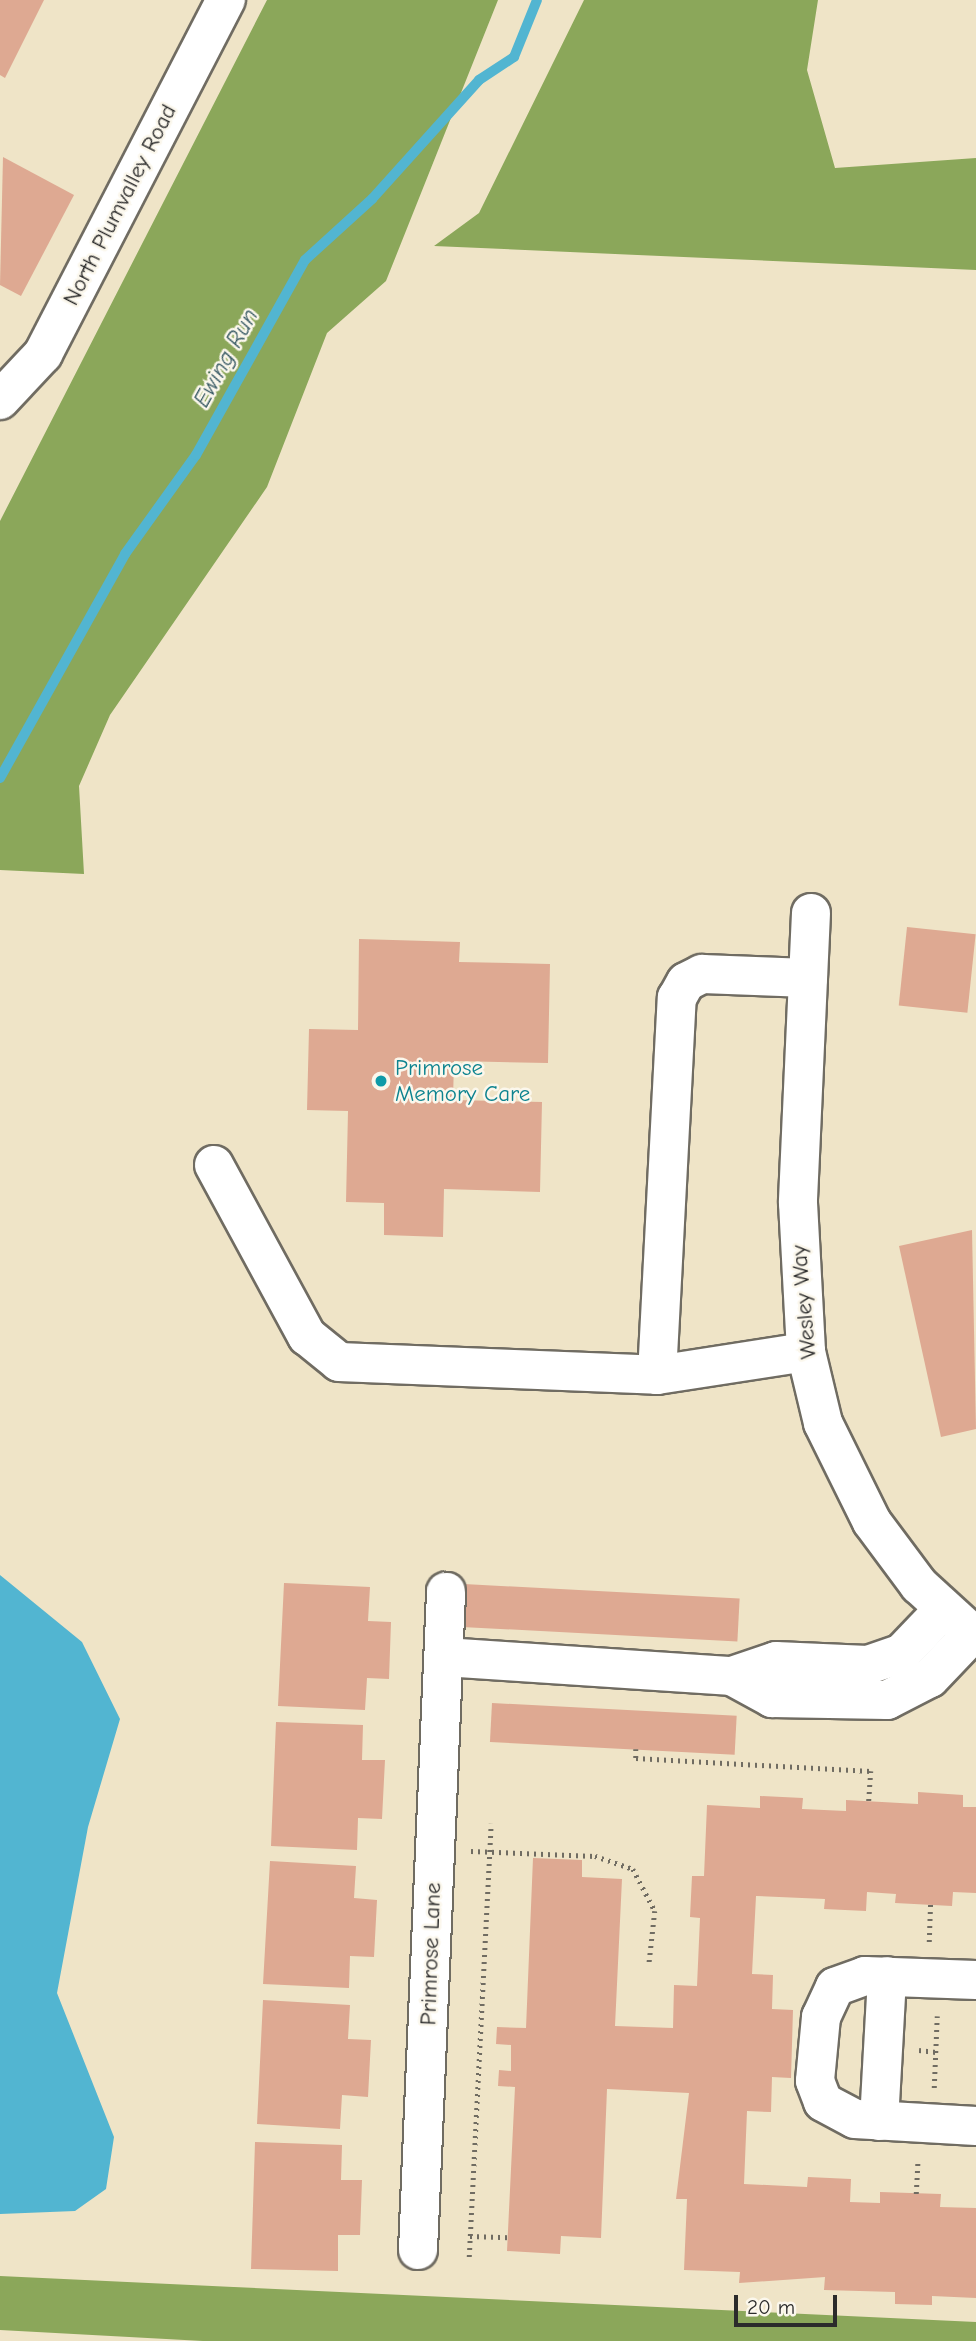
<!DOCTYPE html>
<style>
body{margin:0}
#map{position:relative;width:976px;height:2341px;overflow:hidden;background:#efe4c7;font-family:"Comic Neue",sans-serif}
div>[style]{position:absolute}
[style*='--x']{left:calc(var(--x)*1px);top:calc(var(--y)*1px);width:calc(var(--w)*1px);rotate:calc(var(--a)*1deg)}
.forest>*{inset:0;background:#8ba75a}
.water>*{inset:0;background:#52b5d1}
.stream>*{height:10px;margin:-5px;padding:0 5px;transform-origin:5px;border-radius:5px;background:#52b5d1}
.building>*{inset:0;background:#dea992;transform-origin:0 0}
.path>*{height:4.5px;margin-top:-2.25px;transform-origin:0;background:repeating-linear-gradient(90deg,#706c62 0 2px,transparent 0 7px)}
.roads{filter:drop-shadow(2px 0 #706c62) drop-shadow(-2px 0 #706c62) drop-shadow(0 2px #706c62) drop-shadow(0 -2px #706c62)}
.minor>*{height:38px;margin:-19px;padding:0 19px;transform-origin:19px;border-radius:19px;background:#fff}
.dots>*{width:19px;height:19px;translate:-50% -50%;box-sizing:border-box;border:4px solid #fbf7ec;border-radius:50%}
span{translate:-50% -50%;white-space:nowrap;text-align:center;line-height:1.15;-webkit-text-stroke:5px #fbf7ec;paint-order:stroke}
.street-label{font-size:23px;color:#2b2b2b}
.culture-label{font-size:23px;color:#0d838f}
.left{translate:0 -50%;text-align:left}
.water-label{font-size:24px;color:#395b65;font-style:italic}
.scale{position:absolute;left:734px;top:2295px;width:103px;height:32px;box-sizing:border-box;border:4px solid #2b2b2b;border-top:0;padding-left:9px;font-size:21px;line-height:24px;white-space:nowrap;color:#2b2b2b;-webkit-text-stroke:5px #fbf7ec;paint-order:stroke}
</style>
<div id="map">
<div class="forest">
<i style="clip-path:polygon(267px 0,498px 0,386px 281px,327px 333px,267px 487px,110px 715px,79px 786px,84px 874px,0 870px,0 521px)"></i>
<i style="clip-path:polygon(584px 0,818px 0,807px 70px,835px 168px,976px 158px,976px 270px,434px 246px,479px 213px)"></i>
<i style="clip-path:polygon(0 2276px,976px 2322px,976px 2341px,203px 2341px,0 2330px)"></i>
</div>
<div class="water">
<i style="clip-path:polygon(0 1575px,82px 1642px,120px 1719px,88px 1827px,57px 1993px,114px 2137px,106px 2189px,75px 2211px,0 2214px)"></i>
</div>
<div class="stream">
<i style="--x:0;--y:778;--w:257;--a:-60.8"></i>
<i style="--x:125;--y:554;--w:122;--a:-54.4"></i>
<i style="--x:196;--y:455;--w:223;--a:-60.8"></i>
<i style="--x:305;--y:260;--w:91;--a:-42.3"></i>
<i style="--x:372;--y:199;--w:160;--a:-48"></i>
<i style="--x:479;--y:80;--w:42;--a:-33.3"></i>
<i style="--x:514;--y:57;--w:61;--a:-68"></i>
</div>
<div class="building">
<i style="clip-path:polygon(0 0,44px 0,5px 78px,0 75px)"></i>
<i style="clip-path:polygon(3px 157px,74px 195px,21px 296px,0 285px)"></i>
<i style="left:907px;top:927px;width:69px;height:79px;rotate:6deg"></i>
<i style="clip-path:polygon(359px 939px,460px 942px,459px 962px,550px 964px,548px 1063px,454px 1061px,453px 1100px,542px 1102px,540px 1192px,444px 1189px,443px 1237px,384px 1235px,384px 1203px,346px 1202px,348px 1111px,307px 1110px,309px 1029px,358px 1030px)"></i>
<i style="clip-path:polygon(972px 1230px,976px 1429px,941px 1437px,899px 1246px)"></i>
<i style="clip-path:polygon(284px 1583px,370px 1587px,368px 1621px,391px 1622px,389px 1679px,367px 1678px,365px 1710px,278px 1706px)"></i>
<i style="left:464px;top:1584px;width:276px;height:43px;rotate:3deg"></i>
<i style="left:492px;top:1703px;width:245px;height:39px;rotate:3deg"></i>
<i style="clip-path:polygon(276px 1722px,363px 1725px,362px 1760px,385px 1760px,382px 1819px,358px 1818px,357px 1850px,271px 1846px)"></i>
<i style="clip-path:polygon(918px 1792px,963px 1795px,963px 1807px,976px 1807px,976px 1893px,953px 1892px,952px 1906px,895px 1903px,896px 1894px,867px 1892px,866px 1911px,824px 1909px,825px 1899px,756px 1896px,752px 1974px,773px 1975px,772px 2009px,793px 2010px,791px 2078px,772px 2077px,771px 2112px,747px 2111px,744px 2184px,807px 2187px,808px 2177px,851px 2179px,850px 2202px,880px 2203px,880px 2192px,941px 2194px,940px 2207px,976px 2208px,976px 2298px,932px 2296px,932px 2305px,895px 2304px,895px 2292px,824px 2290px,825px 2277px,739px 2283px,740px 2272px,684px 2270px,687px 2199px,676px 2199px,689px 2093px,607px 2089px,601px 2238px,561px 2236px,560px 2254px,507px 2251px,515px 2087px,498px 2086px,499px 2070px,511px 2071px,511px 2045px,496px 2044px,497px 2027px,526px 2028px,533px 1858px,582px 1860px,582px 1877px,622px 1879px,615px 2026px,673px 2028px,674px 1985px,697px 1986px,700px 1918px,690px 1917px,692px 1876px,704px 1876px,707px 1805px,760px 1808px,760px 1796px,803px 1798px,802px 1809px,846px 1811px,846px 1800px,918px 1804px)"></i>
<i style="clip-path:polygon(270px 1861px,356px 1866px,354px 1898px,377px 1900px,374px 1957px,350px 1956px,349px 1988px,263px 1984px)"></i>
<i style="clip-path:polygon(263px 2000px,350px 2005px,348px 2039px,371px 2040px,368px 2097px,342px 2095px,340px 2129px,257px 2124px)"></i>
<i style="clip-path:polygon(255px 2142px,342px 2145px,341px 2180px,362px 2180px,360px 2235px,338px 2235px,338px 2271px,251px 2269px)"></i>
</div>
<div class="path">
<i style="--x:636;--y:1749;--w:9;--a:90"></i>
<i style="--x:636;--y:1758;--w:235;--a:3.2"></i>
<i style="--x:871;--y:1771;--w:30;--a:94"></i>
<i style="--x:471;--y:1851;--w:124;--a:2.3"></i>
<i style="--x:595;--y:1856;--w:40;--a:18.9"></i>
<i style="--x:633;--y:1869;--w:47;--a:62.4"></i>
<i style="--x:655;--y:1911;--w:54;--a:96.3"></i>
<i style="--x:929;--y:1942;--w:38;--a:-88"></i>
<i style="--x:919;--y:2050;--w:17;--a:7"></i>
<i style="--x:934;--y:2088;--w:72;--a:-87.6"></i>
<i style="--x:916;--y:2194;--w:35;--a:-87"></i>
<i style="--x:470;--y:2236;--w:38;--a:2"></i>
<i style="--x:469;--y:2257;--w:434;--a:-87.1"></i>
</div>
<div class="roads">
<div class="minor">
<i style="--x:0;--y:400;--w:63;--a:-46.9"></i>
<i style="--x:43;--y:354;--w:399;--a:-62.7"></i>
<i style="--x:811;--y:913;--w:290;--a:92.6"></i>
<i style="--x:798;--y:1203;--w:149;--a:86.9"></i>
<i style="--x:806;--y:1352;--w:73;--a:76.5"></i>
<i style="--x:823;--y:1423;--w:110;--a:63.7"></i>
<i style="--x:872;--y:1522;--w:79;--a:53.3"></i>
<i style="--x:919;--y:1585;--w:77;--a:42.4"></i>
<i style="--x:214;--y:1165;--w:195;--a:61.5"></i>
<i style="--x:307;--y:1336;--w:41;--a:39.1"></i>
<i style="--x:339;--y:1362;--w:318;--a:2.3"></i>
<i style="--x:657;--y:1375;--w:151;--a:-8.8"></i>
<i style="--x:657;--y:1375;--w:378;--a:-87"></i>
<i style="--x:677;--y:998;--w:18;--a:-61"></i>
<i style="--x:686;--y:982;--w:18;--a:-27"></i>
<i style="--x:702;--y:974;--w:106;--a:2.2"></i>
<i style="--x:444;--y:1657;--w:289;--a:3.8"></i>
<i style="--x:732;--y:1676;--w:46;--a:-18.8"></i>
<i style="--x:776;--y:1661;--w:92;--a:2.5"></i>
<i style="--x:868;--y:1665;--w:36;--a:-19"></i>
<i style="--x:902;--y:1653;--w:61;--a:-46.3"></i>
<i style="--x:732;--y:1676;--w:46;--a:28.8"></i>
<i style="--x:772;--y:1698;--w:115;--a:1"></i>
<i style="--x:887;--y:1700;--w:48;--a:-27.1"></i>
<i style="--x:930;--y:1678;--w:61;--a:-46.3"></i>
<i style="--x:976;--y:1980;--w:111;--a:-177.9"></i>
<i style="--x:865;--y:1976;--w:32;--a:160"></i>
<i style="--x:835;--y:1987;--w:33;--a:115"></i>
<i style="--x:821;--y:2017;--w:64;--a:95.4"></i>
<i style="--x:815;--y:2081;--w:22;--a:69"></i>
<i style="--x:823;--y:2102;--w:36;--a:28"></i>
<i style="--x:855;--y:2119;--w:121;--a:3.3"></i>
<i style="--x:879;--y:2121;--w:145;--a:-86.8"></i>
<i style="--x:418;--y:2250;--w:659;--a:-87.56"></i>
</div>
</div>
<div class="dots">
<i style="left:381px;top:1081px;background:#0f9aa8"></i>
</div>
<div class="street-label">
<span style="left:120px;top:205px;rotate:-63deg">North Plumvalley Road</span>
<span style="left:804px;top:1302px;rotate:-95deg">Wesley Way</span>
<span style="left:431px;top:1954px;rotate:-88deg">Primrose Lane</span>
</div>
<div class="culture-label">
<span class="left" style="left:395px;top:1081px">Primrose<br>Memory Care</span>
</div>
<div class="water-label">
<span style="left:226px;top:358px;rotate:-61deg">Ewing Run</span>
</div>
<div class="scale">20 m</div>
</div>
